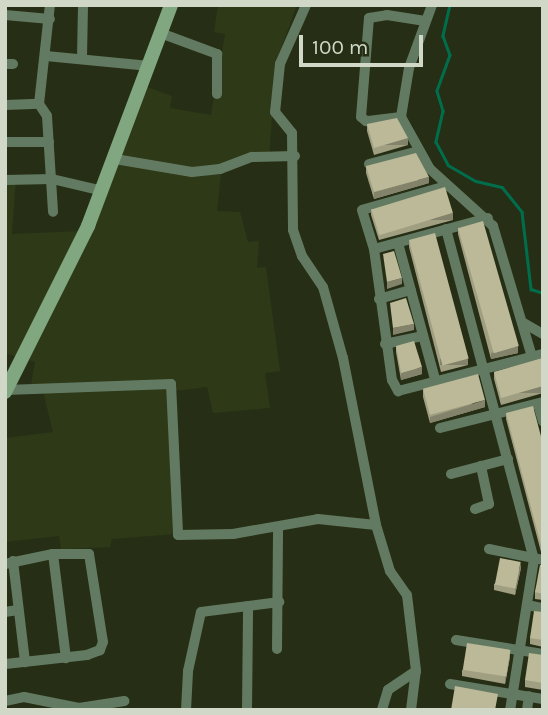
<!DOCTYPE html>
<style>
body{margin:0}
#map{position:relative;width:548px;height:715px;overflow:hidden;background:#262f15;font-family:Karla,sans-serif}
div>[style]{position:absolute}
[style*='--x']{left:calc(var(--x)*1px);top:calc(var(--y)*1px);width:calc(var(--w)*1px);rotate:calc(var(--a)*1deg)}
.built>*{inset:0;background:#2e3917}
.stream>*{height:2.5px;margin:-1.25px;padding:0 1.25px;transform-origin:1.25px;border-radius:1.25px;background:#006e4c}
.minor>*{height:10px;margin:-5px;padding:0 5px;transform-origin:5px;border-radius:5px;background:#637a62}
.secondary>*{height:14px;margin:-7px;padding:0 7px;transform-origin:7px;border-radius:7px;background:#81a780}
.wall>*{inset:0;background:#a19f82}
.shaded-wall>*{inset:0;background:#83826a;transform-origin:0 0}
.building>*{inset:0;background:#bbb997;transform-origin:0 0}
span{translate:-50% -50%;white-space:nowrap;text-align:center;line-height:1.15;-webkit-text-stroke:7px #262f15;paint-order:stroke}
.frame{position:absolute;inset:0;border:7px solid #d2d8c8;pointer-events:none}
.scale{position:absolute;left:299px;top:35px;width:124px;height:32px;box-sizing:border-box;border:4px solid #d2d8c8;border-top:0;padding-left:9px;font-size:21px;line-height:24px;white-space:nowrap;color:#d2d8c8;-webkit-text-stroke:5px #262f15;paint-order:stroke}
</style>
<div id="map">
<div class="built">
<i style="clip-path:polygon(218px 5px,297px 5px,276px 62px,269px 158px,243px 160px,221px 174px,217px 211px,240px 212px,248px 242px,259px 241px,257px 268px,266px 267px,280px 371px,265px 373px,270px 408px,213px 413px,207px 387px,175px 391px,177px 534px,112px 539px,110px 547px,61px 549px,59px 536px,5px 542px,5px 438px,53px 432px,43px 391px,30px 391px,35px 362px,5px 353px,5px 178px,16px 178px,12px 234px,80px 231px,139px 84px,172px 96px,170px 108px,211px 115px,225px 34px,214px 32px)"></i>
</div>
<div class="stream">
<i style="--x:450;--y:5;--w:32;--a:103"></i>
<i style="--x:443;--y:36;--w:20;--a:70"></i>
<i style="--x:450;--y:55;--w:38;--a:110"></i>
<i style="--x:437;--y:91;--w:21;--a:73"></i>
<i style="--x:443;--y:111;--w:32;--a:103"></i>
<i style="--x:436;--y:142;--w:26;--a:62"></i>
<i style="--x:448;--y:165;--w:32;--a:30"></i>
<i style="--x:476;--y:181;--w:27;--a:13"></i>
<i style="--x:502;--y:187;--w:32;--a:51"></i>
<i style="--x:522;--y:212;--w:78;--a:83.3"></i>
<i style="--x:531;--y:289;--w:13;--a:18"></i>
</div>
<div class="minor">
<i style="--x:306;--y:5;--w:64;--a:113.8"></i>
<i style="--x:280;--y:64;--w:48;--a:95.9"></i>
<i style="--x:275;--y:112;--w:27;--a:51"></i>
<i style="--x:292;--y:133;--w:97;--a:89.4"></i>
<i style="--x:293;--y:230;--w:28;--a:71"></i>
<i style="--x:302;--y:256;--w:37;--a:56"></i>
<i style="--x:323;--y:287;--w:74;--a:74.3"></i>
<i style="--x:343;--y:358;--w:170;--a:78.8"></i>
<i style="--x:376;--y:525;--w:48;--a:73.1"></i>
<i style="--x:390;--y:571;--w:29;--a:55"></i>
<i style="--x:407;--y:595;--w:77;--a:83.2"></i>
<i style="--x:416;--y:671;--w:34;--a:146"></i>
<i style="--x:388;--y:690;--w:21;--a:107"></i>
<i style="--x:432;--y:5;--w:67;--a:110.1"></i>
<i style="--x:409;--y:68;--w:50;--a:99.3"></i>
<i style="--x:401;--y:117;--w:60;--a:60.9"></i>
<i style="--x:430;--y:169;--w:85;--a:42.1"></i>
<i style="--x:493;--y:226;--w:137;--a:73.4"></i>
<i style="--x:5;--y:15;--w:45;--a:5.1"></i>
<i style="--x:163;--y:34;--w:58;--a:20.3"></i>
<i style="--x:217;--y:54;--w:40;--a:90"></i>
<i style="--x:46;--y:56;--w:104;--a:5.5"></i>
<i style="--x:82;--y:58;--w:53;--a:-88.9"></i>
<i style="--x:5;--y:64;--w:8;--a:0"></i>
<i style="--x:39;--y:104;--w:14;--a:56"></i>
<i style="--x:47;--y:116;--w:96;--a:86.4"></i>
<i style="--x:39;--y:104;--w:100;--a:-83.7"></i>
<i style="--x:5;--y:105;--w:34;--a:-2"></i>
<i style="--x:401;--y:117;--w:35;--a:173"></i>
<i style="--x:366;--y:121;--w:6;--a:-141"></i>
<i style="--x:361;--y:117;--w:99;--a:-85.4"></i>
<i style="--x:369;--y:18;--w:18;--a:-9"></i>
<i style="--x:387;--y:15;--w:37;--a:9"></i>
<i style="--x:5;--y:142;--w:44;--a:0"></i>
<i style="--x:115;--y:159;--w:78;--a:9.6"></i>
<i style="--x:192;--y:172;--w:28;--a:-6"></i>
<i style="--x:220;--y:169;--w:34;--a:-21"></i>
<i style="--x:252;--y:157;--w:43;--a:-1.3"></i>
<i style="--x:369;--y:164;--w:52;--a:-14.6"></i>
<i style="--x:5;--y:180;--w:47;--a:-1.2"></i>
<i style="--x:52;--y:179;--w:52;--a:13.2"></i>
<i style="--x:446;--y:186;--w:87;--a:164.1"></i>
<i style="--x:362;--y:210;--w:41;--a:72.9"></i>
<i style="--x:374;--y:249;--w:132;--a:82.2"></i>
<i style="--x:392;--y:380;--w:13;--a:61"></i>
<i style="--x:398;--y:391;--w:150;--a:-14.3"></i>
<i style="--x:446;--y:229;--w:342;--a:75.1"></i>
<i style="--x:534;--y:559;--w:153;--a:99"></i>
<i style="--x:398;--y:243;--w:145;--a:74.8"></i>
<i style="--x:374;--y:249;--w:118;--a:-15.2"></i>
<i style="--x:379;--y:299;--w:33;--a:-16"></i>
<i style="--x:522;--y:322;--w:24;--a:30"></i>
<i style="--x:385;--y:344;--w:39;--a:-12"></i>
<i style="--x:6;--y:390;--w:165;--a:-2.1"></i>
<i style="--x:171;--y:384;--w:151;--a:87.3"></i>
<i style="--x:178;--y:535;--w:55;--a:-1"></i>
<i style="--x:233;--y:534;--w:86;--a:-10"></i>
<i style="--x:318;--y:519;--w:58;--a:5.9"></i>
<i style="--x:538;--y:404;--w:18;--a:74"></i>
<i style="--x:440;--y:428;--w:106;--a:-14.2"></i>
<i style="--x:451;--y:474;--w:59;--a:-14.7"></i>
<i style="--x:475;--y:509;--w:15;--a:-20"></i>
<i style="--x:489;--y:504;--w:39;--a:-102"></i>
<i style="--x:489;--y:549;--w:55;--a:11.5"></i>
<i style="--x:53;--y:554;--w:105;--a:82.9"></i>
<i style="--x:13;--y:561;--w:102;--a:83.2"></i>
<i style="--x:5;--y:564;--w:49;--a:-11.8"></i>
<i style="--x:53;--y:554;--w:36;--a:0"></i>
<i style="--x:89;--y:554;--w:89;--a:81"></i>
<i style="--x:103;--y:642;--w:9;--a:111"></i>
<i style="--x:100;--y:650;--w:14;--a:159"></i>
<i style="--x:87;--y:655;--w:82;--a:173.7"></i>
<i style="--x:527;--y:605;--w:16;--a:11"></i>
<i style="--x:5;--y:612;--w:13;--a:-9"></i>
<i style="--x:456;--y:640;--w:88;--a:9.1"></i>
<i style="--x:277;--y:649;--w:122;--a:-89.5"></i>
<i style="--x:450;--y:684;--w:94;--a:9.2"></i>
<i style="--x:5;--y:701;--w:19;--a:-12"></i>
<i style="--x:24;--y:697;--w:56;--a:11.3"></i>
<i style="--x:79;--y:708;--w:46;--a:-8.8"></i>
<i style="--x:186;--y:710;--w:39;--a:-87"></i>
<i style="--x:188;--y:671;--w:60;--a:-77.6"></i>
<i style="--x:201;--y:612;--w:79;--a:-7.3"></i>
<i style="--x:247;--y:710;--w:104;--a:-89.4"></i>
<i style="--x:411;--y:710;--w:39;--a:-83"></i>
<i style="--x:527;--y:710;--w:14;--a:-82"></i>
</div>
<div class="secondary">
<i style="--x:5;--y:392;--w:186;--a:-63.4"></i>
<i style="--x:88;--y:226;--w:236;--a:-69.4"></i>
</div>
<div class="wall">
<i style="clip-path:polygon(367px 124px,408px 145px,374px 155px,367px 131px)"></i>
<i style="clip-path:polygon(366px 166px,429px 183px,374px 199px,366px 173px)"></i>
<i style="clip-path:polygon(371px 209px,453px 220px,379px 240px,371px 215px)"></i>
<i style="clip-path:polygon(458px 227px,518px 353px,491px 359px,458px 234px)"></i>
<i style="clip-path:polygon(409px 241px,468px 365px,441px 372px,409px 247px)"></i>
<i style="clip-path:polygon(396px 346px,422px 374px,401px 380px,396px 352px)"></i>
<i style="clip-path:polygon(543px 358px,543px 393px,501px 405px,494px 379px,494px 372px)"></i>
<i style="clip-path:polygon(423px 390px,485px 407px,430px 423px,423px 397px)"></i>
<i style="clip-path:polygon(506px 413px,543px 444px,543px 552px,541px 552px,506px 419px)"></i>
<i style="clip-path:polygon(543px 565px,543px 600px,535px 599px,535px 592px)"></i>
<i style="clip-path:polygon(521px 568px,515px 595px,494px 590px,494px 584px)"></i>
<i style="clip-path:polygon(543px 612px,543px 647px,530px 644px,530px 638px)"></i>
<i style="clip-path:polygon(543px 655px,543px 690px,525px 687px,525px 680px)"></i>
<i style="clip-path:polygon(510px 657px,505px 684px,462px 676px,462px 670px)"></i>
</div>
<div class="shaded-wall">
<i style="left:408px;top:138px;width:7px;height:35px;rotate:90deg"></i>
<i style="clip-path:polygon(429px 177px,429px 183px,374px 199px,374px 192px)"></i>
<i style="left:453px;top:213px;width:7px;height:77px;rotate:90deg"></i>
<i style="clip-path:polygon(402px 278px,402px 284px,387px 289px,387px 282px)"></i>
<i style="clip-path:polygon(414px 324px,414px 330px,393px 335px,393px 328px)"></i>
<i style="clip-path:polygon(518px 346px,518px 353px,491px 359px,491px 353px)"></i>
<i style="left:468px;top:359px;width:6px;height:28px;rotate:90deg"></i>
<i style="clip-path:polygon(422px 367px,422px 374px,401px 380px,401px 373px)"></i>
<i style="left:543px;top:386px;width:7px;height:44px;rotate:90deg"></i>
<i style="clip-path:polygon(485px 400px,485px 407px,430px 423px,430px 417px)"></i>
<i style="clip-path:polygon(521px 562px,521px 568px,515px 595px,515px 588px)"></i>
<i style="clip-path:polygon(510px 650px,510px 657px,505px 684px,505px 677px)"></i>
</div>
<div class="building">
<i style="clip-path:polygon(397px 118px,408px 138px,374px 148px,367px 124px)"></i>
<i style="clip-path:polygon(416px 153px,429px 177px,374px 192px,366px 166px)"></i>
<i style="left:445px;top:187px;width:27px;height:77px;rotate:73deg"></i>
<i style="left:483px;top:221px;width:130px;height:26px;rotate:74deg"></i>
<i style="left:435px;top:233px;width:130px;height:27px;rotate:75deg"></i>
<i style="clip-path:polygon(394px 251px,402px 278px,387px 282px,383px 254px)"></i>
<i style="clip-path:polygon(406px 298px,414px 324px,393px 328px,390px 303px)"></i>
<i style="clip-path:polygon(414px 341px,422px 367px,401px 373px,396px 346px)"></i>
<i style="clip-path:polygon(543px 358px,543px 386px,501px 398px,494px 372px)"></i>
<i style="left:478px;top:374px;width:27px;height:57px;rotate:75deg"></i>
<i style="clip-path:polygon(533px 406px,543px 444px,543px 546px,541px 545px,506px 413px)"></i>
<i style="left:500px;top:558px;width:21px;height:27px;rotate:11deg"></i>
<i style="clip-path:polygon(540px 565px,543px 565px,543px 594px,535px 592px)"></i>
<i style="clip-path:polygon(534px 611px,543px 612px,543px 640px,530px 638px)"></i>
<i style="left:467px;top:643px;width:44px;height:27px;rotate:9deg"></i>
<i style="clip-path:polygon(529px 653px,543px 655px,543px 683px,525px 680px)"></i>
<i style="clip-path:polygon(455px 686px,498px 694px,495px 710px,451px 710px)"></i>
</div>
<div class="frame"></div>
<div class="scale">100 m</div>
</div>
